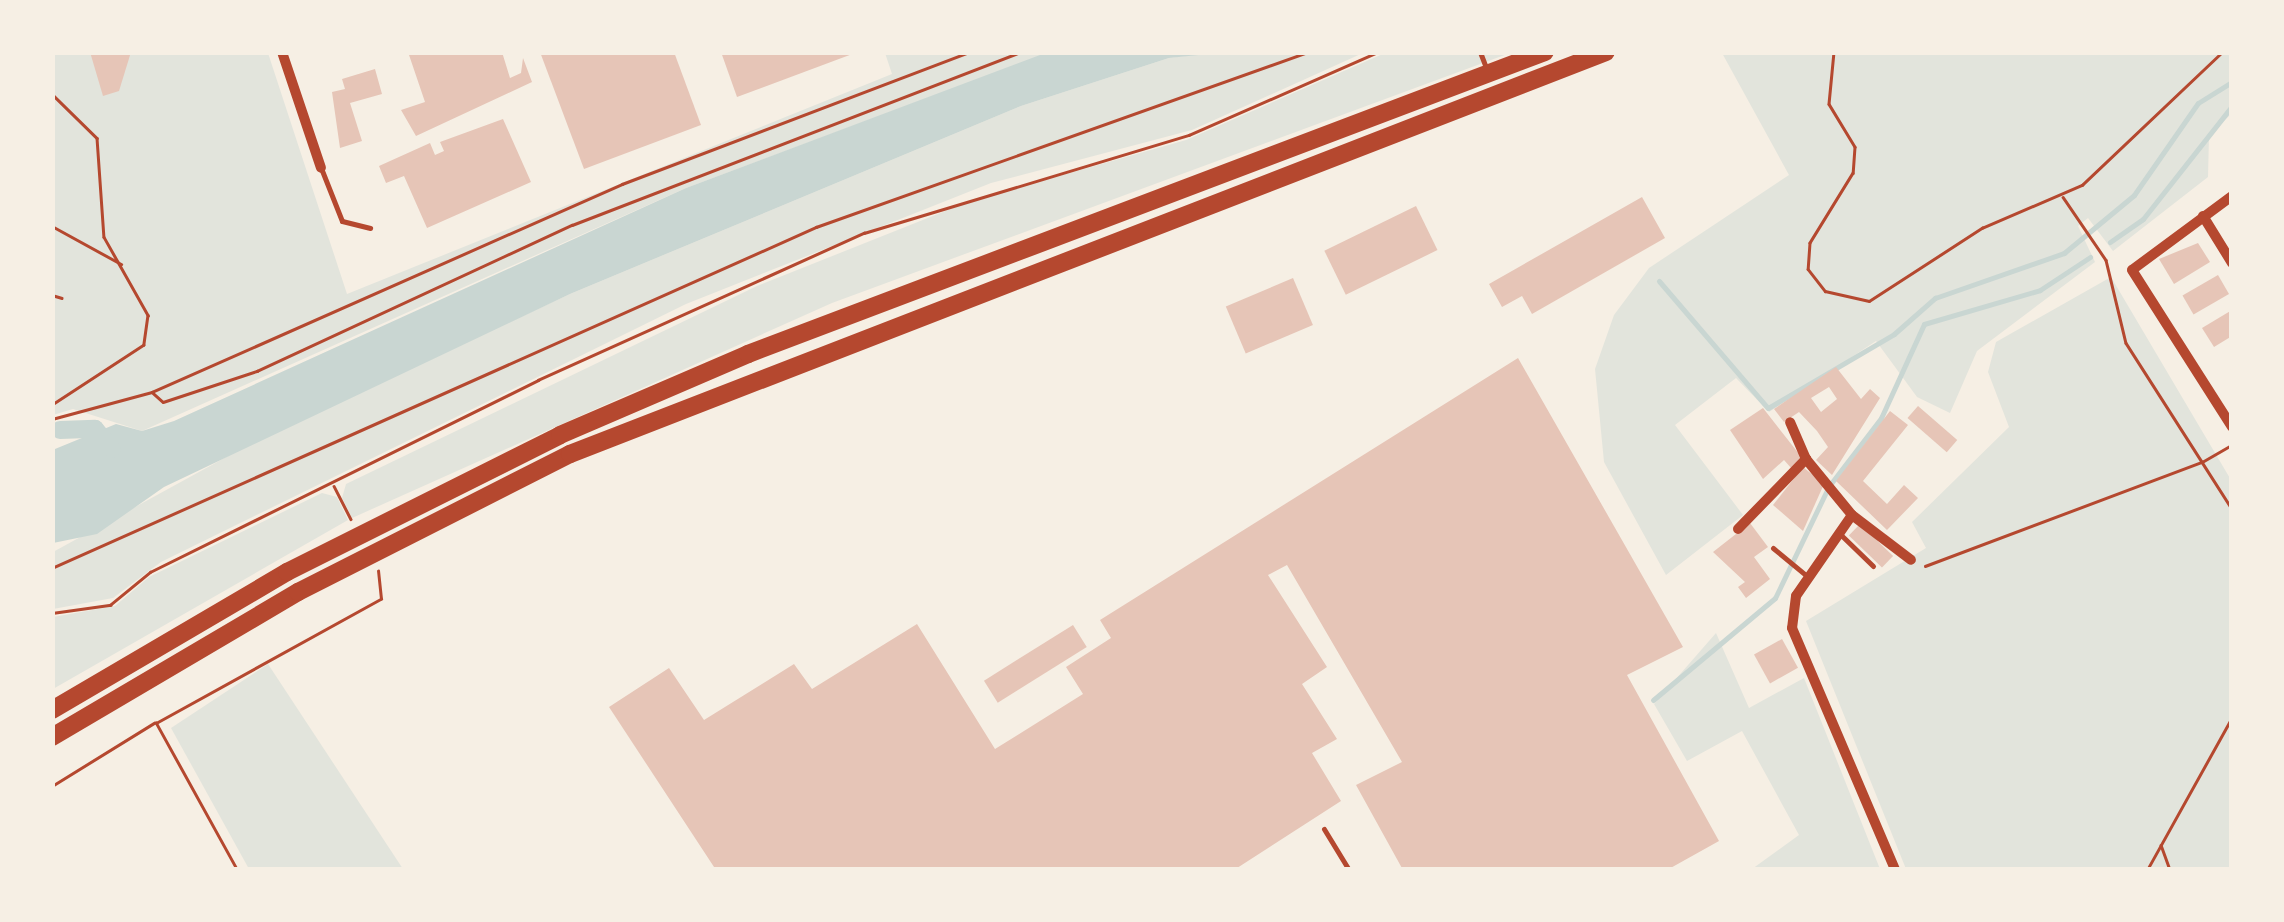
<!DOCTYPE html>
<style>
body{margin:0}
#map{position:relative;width:2284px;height:922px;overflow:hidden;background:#f6efe4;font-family:"DM Sans",sans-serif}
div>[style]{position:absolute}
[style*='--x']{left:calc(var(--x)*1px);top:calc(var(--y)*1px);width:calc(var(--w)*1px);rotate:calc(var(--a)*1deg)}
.green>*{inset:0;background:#e2e4dc}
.water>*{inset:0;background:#c9d6d2}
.stream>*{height:5px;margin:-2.5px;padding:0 2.5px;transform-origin:2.5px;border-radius:2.5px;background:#c9d6d2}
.canal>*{height:18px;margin:-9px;padding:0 9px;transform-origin:9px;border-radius:9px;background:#c9d6d2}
.building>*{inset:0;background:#e6c5b7;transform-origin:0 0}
.path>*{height:2.5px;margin:-1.25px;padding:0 1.25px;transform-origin:1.25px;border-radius:1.25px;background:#b5482f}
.service>*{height:5px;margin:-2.5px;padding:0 2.5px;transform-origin:2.5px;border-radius:2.5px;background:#b5482f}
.minor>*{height:10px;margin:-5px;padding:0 5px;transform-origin:5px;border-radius:5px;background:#b5482f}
.trunk>*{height:18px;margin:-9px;padding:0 9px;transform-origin:9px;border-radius:9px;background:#b5482f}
span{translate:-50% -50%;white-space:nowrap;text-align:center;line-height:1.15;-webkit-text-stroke:9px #f6efe4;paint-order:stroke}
.frame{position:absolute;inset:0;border:55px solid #f6efe4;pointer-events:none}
</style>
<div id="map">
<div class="green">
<i style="clip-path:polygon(1218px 52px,1363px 53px,1192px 130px,991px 183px,686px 304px,161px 562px,113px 598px,53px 609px,53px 552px,272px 432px,570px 294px,1021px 106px,1169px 58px)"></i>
<i style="clip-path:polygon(53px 53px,268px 53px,347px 294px,892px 74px,885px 53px,1048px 53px,686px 188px,142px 431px,73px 409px,53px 415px)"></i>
<i style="clip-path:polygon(1385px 53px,1510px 53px,832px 303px,352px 518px,342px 498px,346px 484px,757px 286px,968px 202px,1186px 140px)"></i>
<i style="clip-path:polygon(1722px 53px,2231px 53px,2231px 114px,2209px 136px,2208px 177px,2113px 251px,2088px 218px,2078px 226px,2095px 262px,1977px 351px,1950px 413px,1917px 397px,1876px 341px,1769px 412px,1736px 378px,1675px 425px,1743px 515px,1666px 575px,1604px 462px,1595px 369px,1614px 315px,1649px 268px,1789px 175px)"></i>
<i style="clip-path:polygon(2111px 277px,2231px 480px,2231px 869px,1906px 869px,1806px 621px,1926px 548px,1912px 522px,2009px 427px,1988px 372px,1996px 342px)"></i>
<i style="clip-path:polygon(322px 493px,337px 497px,348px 520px,53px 689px,53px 617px,115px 606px,149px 577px)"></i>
<i style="clip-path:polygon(1716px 633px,1749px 708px,1804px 678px,1880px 869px,1752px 869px,1799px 835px,1742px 731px,1687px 761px,1654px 704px)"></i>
<i style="clip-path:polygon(268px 664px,403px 869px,249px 869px,171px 728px)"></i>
</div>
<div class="water">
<i style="clip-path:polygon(1048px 52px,1218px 53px,1169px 58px,1021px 106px,570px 294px,164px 487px,97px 534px,53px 543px,55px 449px,116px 424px,142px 431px,174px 421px,686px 188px)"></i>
</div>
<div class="stream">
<i style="--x:2110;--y:242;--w:40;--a:-34.9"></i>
<i style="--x:2143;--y:219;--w:144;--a:-51.8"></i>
<i style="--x:1659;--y:281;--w:167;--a:49.4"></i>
<i style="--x:1768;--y:408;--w:146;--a:-30.4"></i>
<i style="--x:1894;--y:334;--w:55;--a:-41.3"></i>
<i style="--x:1935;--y:298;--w:137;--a:-19.2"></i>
<i style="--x:2064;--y:253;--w:91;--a:-39.6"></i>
<i style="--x:2134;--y:195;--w:112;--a:-55.2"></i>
<i style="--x:2198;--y:103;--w:40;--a:-32"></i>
<i style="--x:1653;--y:700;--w:159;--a:-39.9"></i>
<i style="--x:1775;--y:598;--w:124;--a:-64.3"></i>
<i style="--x:1829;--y:486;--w:86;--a:-52.6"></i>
<i style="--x:1881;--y:418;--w:103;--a:-65.4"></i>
<i style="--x:1924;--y:324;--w:121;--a:-16.3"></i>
<i style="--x:2040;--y:290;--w:60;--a:-33.4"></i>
</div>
<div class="canal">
<i style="--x:60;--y:430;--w:35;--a:-2"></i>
<i style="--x:95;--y:429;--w:26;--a:50"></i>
</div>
<div class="building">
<i style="clip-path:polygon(90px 52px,131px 52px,119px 91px,103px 96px)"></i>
<i style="clip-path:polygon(408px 52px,502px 52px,510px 78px,521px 73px,523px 58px,532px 82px,416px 136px,401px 110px,425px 102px)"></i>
<i style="clip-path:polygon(540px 52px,674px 52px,701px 125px,584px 169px)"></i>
<i style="clip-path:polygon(721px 52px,855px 52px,855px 53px,737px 97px)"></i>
<i style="clip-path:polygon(375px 69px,382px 94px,350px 103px,362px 141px,340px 148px,332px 92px,345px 89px,342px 79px)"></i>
<i style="clip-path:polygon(503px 119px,531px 182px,427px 228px,404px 176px,386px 183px,379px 166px,430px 143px,435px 155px,444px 151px,440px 142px)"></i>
<i style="clip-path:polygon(1642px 197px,1665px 238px,1532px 314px,1522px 296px,1502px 307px,1489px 284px)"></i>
<i style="left:1416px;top:206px;width:49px;height:102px;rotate:64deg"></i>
<i style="clip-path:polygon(2198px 243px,2210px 262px,2174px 284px,2159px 259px)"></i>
<i style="left:2218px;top:275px;width:22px;height:41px;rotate:60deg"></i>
<i style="left:1293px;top:278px;width:51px;height:73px;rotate:67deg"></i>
<i style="clip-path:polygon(2232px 310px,2232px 336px,2214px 347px,2202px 328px)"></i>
<i style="clip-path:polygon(1518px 358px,1683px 647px,1627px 675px,1719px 841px,1667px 870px,1403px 870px,1356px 785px,1402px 762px,1287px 565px,1268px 575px,1327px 667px,1302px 684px,1337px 739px,1312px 753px,1341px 801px,1234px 870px,716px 870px,609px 707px,669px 668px,704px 720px,794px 664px,812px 689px,917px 624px,995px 749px,1083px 694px,1066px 667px,1111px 638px,1100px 620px)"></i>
<i style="clip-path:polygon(evenodd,1836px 367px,1861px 399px,1870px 389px,1880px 398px,1832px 475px,1816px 460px,1828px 447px,1817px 431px,1799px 412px,1784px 422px,1774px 409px,1836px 367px,1829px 387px,1837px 399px,1821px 412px,1811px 398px,1829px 387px)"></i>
<i style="left:1918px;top:406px;width:52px;height:16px;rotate:41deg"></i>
<i style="clip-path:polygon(1763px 408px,1803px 459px,1792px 469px,1784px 460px,1763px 479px,1730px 430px)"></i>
<i style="clip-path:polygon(1890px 411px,1908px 425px,1863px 481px,1887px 504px,1904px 485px,1918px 498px,1887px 530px,1836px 481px)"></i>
<i style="clip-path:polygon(1803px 467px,1824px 484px,1803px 531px,1773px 505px)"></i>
<i style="clip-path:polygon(1750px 523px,1768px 547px,1754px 557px,1770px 579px,1746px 598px,1738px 587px,1745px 582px,1713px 552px)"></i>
<i style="left:1860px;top:524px;width:46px;height:16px;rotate:44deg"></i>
<i style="left:1073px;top:625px;width:26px;height:105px;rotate:58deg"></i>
<i style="left:1782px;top:639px;width:33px;height:32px;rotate:61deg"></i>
</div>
<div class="path">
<i style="--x:1834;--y:52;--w:52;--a:95.5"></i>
<i style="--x:1829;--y:104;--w:50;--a:58.8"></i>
<i style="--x:1855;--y:147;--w:26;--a:94"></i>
<i style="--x:1853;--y:173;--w:82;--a:121.6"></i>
<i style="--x:1810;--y:243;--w:26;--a:94"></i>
<i style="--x:1808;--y:269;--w:28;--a:52"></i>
<i style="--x:1825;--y:291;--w:45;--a:12.8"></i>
<i style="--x:1869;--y:301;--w:135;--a:-32.9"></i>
<i style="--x:1982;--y:228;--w:109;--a:-23.3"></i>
<i style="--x:2082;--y:185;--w:193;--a:-43.5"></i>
<i style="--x:52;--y:94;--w:63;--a:44.4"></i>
<i style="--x:97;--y:138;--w:99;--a:86"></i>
<i style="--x:104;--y:237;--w:90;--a:60.6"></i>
<i style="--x:148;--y:315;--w:30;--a:98"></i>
<i style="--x:144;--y:345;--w:110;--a:146.9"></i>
<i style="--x:2063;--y:197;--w:76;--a:55.7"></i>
<i style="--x:2106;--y:260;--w:85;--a:76.5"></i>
<i style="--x:2126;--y:343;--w:141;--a:57.4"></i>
<i style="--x:2202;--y:462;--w:34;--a:-30"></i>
<i style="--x:52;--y:226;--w:79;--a:28.8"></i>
<i style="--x:52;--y:295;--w:10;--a:17"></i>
<i style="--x:153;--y:393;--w:13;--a:42"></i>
<i style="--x:163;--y:402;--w:99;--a:-18.3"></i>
<i style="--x:257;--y:371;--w:347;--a:-24.9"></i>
<i style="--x:572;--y:225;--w:481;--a:-21.1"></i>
<i style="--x:52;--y:419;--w:104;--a:-15.1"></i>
<i style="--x:152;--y:392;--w:514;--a:-23.87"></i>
<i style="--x:622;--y:184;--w:372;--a:-20.8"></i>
<i style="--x:334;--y:486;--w:37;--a:63"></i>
<i style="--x:1925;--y:566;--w:296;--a:-20.6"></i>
<i style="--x:2202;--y:462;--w:56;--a:57.4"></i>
<i style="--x:52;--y:568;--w:837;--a:-24.05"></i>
<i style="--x:816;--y:227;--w:522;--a:-19.58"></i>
<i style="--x:52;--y:613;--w:59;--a:-7.9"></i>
<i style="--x:110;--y:605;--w:52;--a:-39.5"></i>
<i style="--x:150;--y:572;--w:433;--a:-26.3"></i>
<i style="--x:538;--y:380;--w:358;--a:-24.3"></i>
<i style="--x:864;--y:233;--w:339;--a:-16.8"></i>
<i style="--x:1189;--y:135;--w:206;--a:-23.7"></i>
<i style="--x:2232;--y:666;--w:27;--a:90"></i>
<i style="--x:52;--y:786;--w:120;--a:-31.7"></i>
<i style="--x:2161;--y:845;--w:27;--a:70"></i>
<i style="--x:237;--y:870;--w:168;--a:-118.9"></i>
<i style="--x:156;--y:723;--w:257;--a:-28.9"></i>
<i style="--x:381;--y:599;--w:28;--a:-96"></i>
<i style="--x:2147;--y:870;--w:175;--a:-60.9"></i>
</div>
<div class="service">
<i style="--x:1480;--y:52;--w:17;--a:69"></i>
<i style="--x:321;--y:168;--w:57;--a:68.4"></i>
<i style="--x:342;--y:221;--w:29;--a:14"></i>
<i style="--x:1840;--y:534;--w:46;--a:44.1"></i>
<i style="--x:1773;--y:548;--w:45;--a:39.6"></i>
<i style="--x:1324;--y:829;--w:48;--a:58.6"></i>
</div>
<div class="minor">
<i style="--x:282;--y:52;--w:122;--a:71.4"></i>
<i style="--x:2232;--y:196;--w:124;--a:143.5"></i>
<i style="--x:2132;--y:270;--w:186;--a:57.5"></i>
<i style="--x:2203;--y:216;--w:55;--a:58.3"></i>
<i style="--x:1806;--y:459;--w:72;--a:50.6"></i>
<i style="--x:1852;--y:515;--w:98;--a:124.7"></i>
<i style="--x:1796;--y:596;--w:32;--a:97"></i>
<i style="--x:1792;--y:628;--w:263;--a:66.9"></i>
<i style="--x:1852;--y:515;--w:74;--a:37.3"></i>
<i style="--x:1738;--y:529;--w:98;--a:-45.8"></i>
<i style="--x:1806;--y:459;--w:40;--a:-113.4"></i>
</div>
<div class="trunk">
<i style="--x:52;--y:710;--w:273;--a:-30.4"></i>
<i style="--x:287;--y:572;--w:305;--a:-26.6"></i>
<i style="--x:560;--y:435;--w:205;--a:-23.3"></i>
<i style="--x:748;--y:354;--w:852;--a:-20.75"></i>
<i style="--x:52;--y:737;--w:286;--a:-30.5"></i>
<i style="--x:298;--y:592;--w:305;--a:-26.9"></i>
<i style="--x:570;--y:454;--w:1111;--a:-21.21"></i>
</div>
<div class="frame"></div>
</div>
